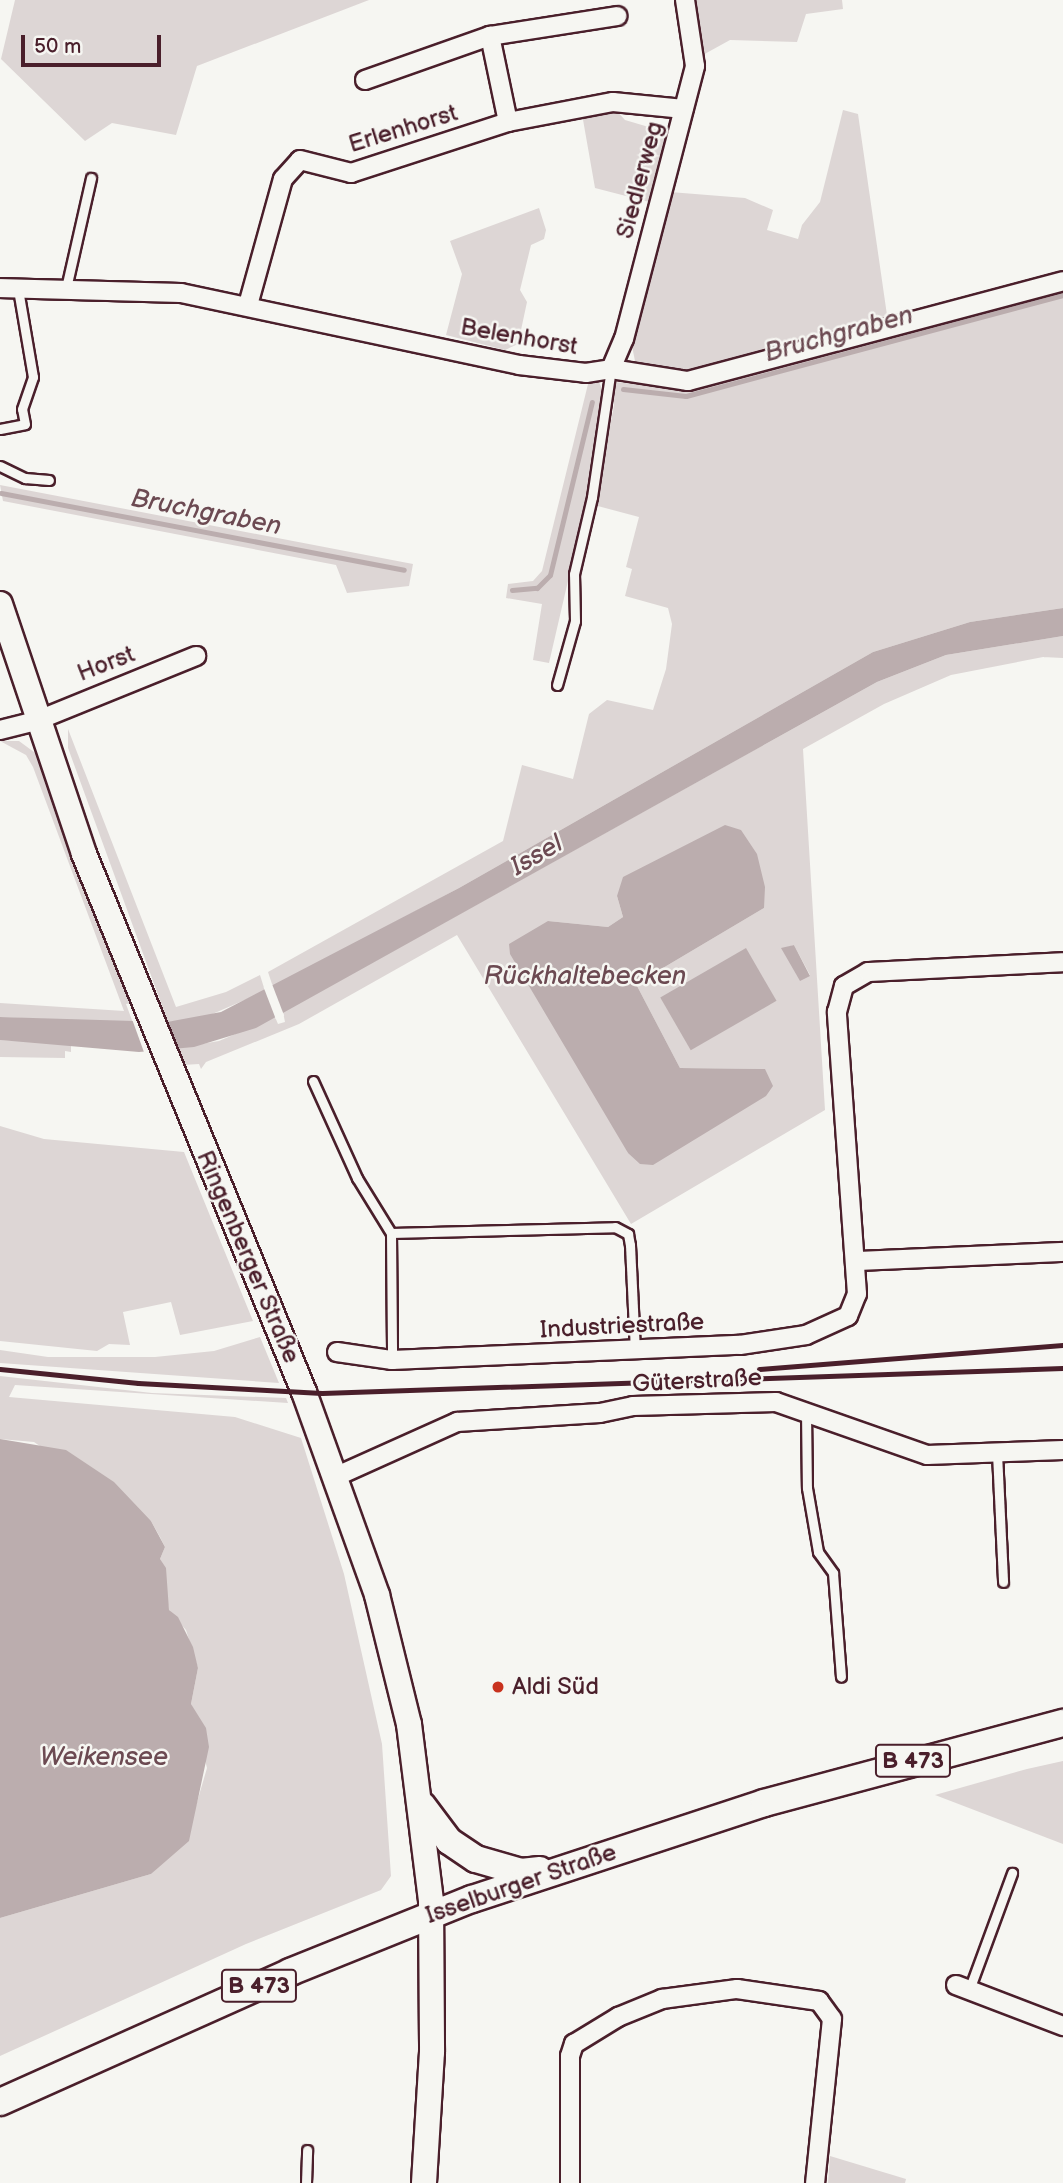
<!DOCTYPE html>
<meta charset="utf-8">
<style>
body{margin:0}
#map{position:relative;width:1063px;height:2183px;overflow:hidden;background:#f6f6f2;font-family:"Balsamiq Sans",sans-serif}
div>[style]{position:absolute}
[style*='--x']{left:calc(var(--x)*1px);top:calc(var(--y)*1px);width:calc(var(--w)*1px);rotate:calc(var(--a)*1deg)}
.green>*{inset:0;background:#ddd6d5}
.water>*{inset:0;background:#bbadae;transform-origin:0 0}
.pier>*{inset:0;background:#f6f6f2;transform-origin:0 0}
.stream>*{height:5px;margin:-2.5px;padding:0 2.5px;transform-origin:2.5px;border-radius:2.5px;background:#bbadae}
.roads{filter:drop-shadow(2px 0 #4a1f2b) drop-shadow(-2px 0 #4a1f2b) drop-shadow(0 2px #4a1f2b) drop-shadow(0 -2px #4a1f2b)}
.lane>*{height:9px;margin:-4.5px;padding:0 4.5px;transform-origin:4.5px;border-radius:4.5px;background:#f6f6f2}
.street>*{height:18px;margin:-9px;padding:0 9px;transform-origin:9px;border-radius:9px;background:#f6f6f2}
.secondary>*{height:24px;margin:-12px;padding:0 12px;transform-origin:12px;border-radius:12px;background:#f6f6f2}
.primary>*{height:26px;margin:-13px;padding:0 13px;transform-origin:13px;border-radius:13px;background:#f6f6f2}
.rail>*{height:5px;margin:-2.5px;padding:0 2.5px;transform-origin:2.5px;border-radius:2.5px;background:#4a1f2b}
.dots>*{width:19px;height:19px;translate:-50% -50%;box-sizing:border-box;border:4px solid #f6f6f2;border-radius:50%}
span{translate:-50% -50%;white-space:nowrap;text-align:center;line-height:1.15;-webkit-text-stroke:5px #f6f6f2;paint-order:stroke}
.shield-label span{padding:2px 5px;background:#f6f6f2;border:2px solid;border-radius:5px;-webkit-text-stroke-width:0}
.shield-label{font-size:23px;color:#4a1f2b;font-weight:700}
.street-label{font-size:24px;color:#4a1f2b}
.poi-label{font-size:24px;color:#4a1f2b}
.left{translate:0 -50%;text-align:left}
.water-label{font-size:26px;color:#6c4a52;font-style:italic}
.scale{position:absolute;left:21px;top:35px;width:140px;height:32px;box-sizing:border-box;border:4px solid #4a1f2b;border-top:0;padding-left:9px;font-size:21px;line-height:24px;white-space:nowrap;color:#4a1f2b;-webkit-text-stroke:5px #f6f6f2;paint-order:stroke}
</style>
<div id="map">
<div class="green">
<i style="clip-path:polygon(15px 0,369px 0,197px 66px,176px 135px,112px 123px,85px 141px,1px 59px)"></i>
<i style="clip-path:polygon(692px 0,842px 0,843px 9px,806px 14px,797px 42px,730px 40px,701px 56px)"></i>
<i style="clip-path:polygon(614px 108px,625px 120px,669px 133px,653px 203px,595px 188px,582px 114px)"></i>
<i style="clip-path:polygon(843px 110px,858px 114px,888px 322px,703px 373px,653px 373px,635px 361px,631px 341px,670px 192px,745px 198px,773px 210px,767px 230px,798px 239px,802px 225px,820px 202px)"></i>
<i style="clip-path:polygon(539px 208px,546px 230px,544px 239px,531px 245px,520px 290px,527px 302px,518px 344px,505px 350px,446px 335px,462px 274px,450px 241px)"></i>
<i style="clip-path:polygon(1063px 287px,1063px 608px,970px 622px,873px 652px,459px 888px,273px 987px,268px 972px,503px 841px,522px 765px,573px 779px,589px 714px,607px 700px,653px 710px,666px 669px,672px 624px,668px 608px,625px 596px,632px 569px,626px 567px,639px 517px,594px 505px,614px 406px,614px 382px,686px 389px)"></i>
<i style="clip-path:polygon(589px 380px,599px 382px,603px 391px,593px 473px,549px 663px,533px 660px,542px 604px,506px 598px,508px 584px,533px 581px,542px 571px)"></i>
<i style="clip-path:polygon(0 485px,413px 564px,409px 586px,347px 593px,336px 565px,3px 501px)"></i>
<i style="clip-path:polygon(evenodd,1063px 636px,1063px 658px,1043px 657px,951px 675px,884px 704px,803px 749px,825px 1110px,631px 1224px,457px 935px,299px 1024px,206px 1062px,201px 1069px,199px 1064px,183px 1065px,177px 1048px,219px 1041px,275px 1017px,278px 1024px,285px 1022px,283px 1012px,877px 682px,946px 655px,1063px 636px,617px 896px,764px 908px,636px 984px,680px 1068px,765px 1069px,628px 1153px,548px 921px,608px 927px,623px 917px,617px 896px,1063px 636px,794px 945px,810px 975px,810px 976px,782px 949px,794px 945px)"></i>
<i style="clip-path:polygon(68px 729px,176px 1007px,226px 992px,260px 975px,265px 991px,201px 1019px,168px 1022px,68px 748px)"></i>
<i style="clip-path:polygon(0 741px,19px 741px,38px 755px,132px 1003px,126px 1004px,133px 1023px,0 1017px,0 1003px,124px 1011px,33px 767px,26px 755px)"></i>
<i style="clip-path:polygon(0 1040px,71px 1043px,71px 1052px,65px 1051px,65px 1058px,0 1057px)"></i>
<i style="clip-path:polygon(0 1126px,44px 1139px,184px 1152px,253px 1321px,180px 1335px,171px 1302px,123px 1312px,130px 1345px,109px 1344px,97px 1351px,0 1341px)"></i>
<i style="clip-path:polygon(260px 1337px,279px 1383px,0 1363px,0 1350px,48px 1357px,155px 1357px,214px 1351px)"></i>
<i style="clip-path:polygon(0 1376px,152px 1393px,286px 1398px,288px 1403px,15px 1385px,9px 1397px,235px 1417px,301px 1438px,344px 1574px,382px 1744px,391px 1876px,381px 1890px,246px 1944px,0 2056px,0 1918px,151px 1874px,188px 1833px,207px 1768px,191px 1704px,198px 1668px,186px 1630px,169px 1610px,160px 1559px,165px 1547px,160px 1537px,151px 1521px,34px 1442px,0 1439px)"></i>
<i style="clip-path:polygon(1063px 1761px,1063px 1844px,935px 1795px,1027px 1769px)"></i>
<i style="clip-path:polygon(830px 2156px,906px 2179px,905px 2183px,828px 2183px)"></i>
</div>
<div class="water">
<i style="clip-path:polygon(1063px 608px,1063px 636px,946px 655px,877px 682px,256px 1028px,194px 1047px,139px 1052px,0 1040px,0 1017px,167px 1022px,221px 1012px,459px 888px,873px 652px,970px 622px)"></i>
<i style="clip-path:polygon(725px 825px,741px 830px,757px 854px,765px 887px,764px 908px,636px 984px,680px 1068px,765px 1069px,773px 1086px,766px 1096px,653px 1165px,640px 1164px,628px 1153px,510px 954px,509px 944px,548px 921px,608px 927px,623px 917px,617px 896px,623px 877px)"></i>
<i style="clip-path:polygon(794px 945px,810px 976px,800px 981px,781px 948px)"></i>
<i style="left:746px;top:948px;width:61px;height:99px;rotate:60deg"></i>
<i style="clip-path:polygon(0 1439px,66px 1450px,114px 1482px,151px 1521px,165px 1547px,160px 1559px,166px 1568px,169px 1610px,178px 1617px,193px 1647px,198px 1668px,191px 1704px,206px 1728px,209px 1747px,189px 1841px,151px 1874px,0 1918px)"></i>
</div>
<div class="pier">
<i style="left:272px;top:984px;width:34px;height:9px;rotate:69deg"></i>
<i style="clip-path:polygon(132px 1019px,166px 1019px,178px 1052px,145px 1055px)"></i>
</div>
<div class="stream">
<i style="--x:623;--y:389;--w:63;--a:6.3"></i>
<i style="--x:686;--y:396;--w:390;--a:-15"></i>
<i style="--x:1;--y:493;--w:410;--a:10.8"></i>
<i style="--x:512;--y:590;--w:25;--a:-5"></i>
<i style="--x:537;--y:588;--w:18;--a:-45"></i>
<i style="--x:550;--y:575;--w:178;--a:-76.4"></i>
</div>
<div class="roads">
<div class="lane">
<i style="--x:66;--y:288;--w:113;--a:-77.2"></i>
<i style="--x:0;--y:429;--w:25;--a:-11"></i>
<i style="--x:25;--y:424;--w:15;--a:-101"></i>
<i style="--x:22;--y:409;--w:34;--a:-71"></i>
<i style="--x:33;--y:377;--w:89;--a:-99.7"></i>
<i style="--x:0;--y:466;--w:28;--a:26"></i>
<i style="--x:25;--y:478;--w:24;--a:5"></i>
<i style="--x:557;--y:685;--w:66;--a:-74.3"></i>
<i style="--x:575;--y:621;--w:47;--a:-91.2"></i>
<i style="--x:574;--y:574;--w:79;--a:-76.8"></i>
<i style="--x:592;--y:497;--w:129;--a:-81.6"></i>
<i style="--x:313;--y:1081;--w:107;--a:65.6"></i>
<i style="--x:357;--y:1178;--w:65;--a:58.3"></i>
<i style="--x:391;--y:1233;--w:127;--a:89.5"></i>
<i style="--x:391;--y:1233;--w:224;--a:-1.5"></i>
<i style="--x:615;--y:1227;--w:15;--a:28"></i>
<i style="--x:628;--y:1234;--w:11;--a:80"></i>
<i style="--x:630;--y:1245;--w:105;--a:87.3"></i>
<i style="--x:806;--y:1411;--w:77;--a:89.3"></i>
<i style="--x:807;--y:1488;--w:65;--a:80.2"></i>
<i style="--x:818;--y:1552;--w:26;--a:54"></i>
<i style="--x:833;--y:1573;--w:104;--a:85.6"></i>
<i style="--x:997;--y:1453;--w:129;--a:87.3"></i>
<i style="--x:969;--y:1990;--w:125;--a:-69.8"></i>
<i style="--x:306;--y:2183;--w:33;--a:-88"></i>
</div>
<div class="street">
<i style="--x:365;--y:80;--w:133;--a:-19.4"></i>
<i style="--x:508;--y:122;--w:88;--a:-101.8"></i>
<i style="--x:490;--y:36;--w:129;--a:-8.9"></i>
<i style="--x:0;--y:288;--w:181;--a:1.6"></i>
<i style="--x:181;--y:293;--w:346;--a:12"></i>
<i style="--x:519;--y:365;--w:67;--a:6.8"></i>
<i style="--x:586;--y:373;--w:25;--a:-9"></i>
<i style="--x:611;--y:369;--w:78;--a:8.9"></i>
<i style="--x:688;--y:381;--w:388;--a:-14.9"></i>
<i style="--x:248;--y:305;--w:131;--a:-74.5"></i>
<i style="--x:283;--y:179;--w:25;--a:-48"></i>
<i style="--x:300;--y:160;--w:53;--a:14.3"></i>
<i style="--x:351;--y:173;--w:165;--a:-18"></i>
<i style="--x:508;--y:122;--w:107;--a:-10.8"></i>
<i style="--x:613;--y:102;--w:71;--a:5.6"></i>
<i style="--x:611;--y:369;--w:33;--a:-67"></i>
<i style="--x:624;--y:339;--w:282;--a:-75.4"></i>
<i style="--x:695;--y:66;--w:67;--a:-98.6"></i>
<i style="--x:0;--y:730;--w:37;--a:-14"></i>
<i style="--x:36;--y:721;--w:173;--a:-22.1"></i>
<i style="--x:856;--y:1261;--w:207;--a:-2.5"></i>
<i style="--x:337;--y:1352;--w:56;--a:8.3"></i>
<i style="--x:392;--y:1360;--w:348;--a:-2.5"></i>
<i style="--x:740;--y:1345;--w:67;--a:-8.6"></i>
<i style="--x:806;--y:1335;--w:46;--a:-24.3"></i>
<i style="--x:848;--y:1316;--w:24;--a:-68"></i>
<i style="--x:857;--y:1294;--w:283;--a:-94.1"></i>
<i style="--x:837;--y:1012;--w:27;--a:-75"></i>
<i style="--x:844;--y:986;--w:28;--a:-30"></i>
<i style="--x:868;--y:972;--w:195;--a:-2.9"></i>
<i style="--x:337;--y:1476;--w:132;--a:-24.2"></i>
<i style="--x:457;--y:1422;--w:143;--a:-3.6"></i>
<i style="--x:600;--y:1413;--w:34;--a:-12"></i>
<i style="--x:633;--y:1406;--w:143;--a:-1.6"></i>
<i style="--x:776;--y:1402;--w:160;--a:19.3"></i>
<i style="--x:927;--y:1455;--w:136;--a:-2.1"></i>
<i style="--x:956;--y:1985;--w:115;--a:21"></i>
<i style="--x:570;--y:2183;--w:127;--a:-90"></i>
<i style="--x:570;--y:2056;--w:13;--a:-72"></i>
<i style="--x:574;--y:2044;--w:52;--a:-31.5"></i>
<i style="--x:618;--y:2017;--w:48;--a:-22.2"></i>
<i style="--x:662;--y:1999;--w:76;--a:-7.6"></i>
<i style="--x:737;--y:1989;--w:83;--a:8.3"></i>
<i style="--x:819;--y:2001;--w:22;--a:54"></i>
<i style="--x:832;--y:2019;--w:165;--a:95.9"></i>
</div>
<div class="secondary">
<i style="--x:0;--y:604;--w:264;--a:71.4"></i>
<i style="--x:84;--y:854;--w:581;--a:67.76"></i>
<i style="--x:304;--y:1392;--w:216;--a:70.2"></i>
<i style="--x:377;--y:1595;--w:133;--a:76.1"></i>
<i style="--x:409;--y:1724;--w:177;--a:82.9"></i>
<i style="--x:431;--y:1900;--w:152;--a:89.6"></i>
<i style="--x:432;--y:2052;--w:131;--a:93.5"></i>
</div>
<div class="primary">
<i style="--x:422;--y:1805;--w:45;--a:53.1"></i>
<i style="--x:449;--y:1841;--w:32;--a:34"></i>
<i style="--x:476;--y:1859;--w:47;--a:16.1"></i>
<i style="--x:521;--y:1872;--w:19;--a:-6"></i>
<i style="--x:0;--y:2102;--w:318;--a:-24.1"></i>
<i style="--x:290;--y:1972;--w:196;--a:-21.9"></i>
<i style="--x:472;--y:1899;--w:307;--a:-18.2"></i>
<i style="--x:764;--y:1803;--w:310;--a:-15"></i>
</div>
</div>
<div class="rail">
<i style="--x:0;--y:1369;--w:139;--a:5.8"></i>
<i style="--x:138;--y:1383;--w:184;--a:3.1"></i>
<i style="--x:322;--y:1393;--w:741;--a:-1.93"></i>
<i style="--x:759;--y:1369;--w:305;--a:-4.5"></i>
</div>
<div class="dots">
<i style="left:498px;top:1687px;background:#c8321e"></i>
</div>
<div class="shield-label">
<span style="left:913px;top:1761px">B 473</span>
<span style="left:259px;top:1986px">B 473</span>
</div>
<div class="street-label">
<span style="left:403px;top:129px;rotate:-17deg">Erlenhorst</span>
<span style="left:640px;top:180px;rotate:-75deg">Siedlerweg</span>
<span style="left:519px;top:337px;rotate:10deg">Belenhorst</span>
<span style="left:106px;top:664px;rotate:-21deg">Horst</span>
<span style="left:248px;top:1257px;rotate:67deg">Ringenberger Straße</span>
<span style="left:622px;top:1326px;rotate:-3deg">Industriestraße</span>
<span style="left:697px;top:1381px;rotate:-3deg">Güterstraße</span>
<span style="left:521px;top:1884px;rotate:-19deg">Isselburger Straße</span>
</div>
<div class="poi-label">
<span class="left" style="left:512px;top:1687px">Aldi Süd</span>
</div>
<div class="water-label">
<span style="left:839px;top:335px;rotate:-15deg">Bruchgraben</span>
<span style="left:206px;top:513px;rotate:11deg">Bruchgraben</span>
<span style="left:537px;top:856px;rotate:-30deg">Issel</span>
<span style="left:585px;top:977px">Rückhaltebecken</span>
<span style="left:104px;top:1758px">Weikensee</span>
</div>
<div class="scale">50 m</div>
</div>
